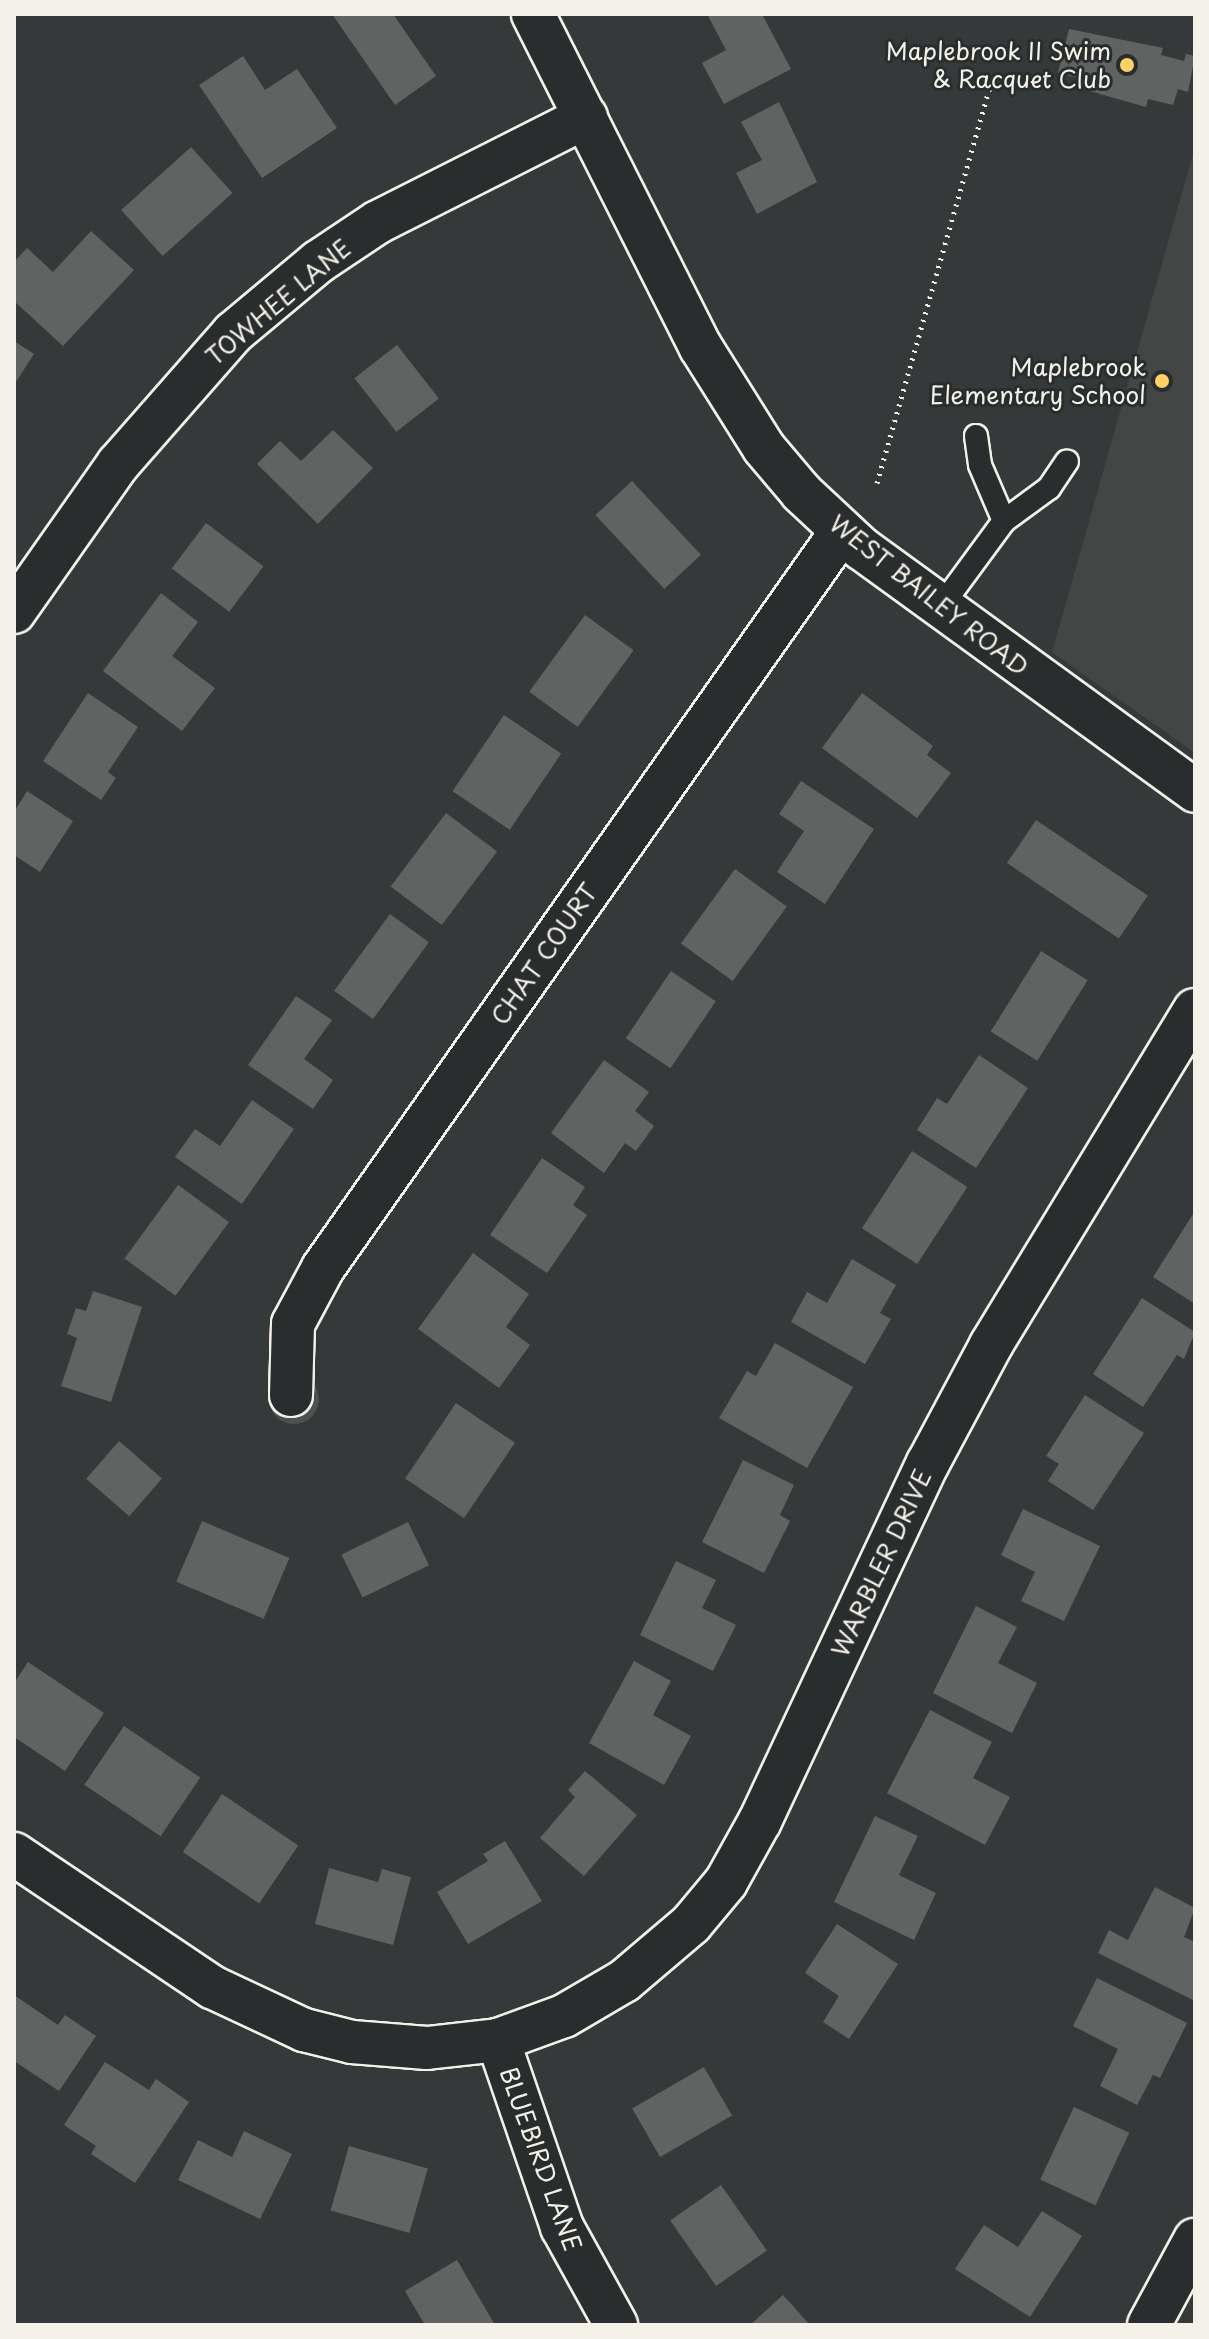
<!DOCTYPE html>
<style>
body{margin:0}
#map{position:relative;width:1209px;height:2339px;overflow:hidden;background:#363939;font-family:"Playpen Sans",sans-serif}
div>[style]{position:absolute}
[style*='--x']{left:calc(var(--x)*1px);top:calc(var(--y)*1px);width:calc(var(--w)*1px);rotate:calc(var(--a)*1deg)}
.built>*{inset:0;background:#434645}
.green>*{inset:0;background:#4e514f}
.round{border-radius:50%}
.building>*{inset:0;background:#616362;transform-origin:0 0}
.path>*{height:5px;margin-top:-2.5px;transform-origin:0;background:repeating-linear-gradient(90deg,#f4f1e8 0 2px,transparent 0 8px)}
.roads{filter:drop-shadow(2px 0 #f4f1e8) drop-shadow(-2px 0 #f4f1e8) drop-shadow(0 2px #f4f1e8) drop-shadow(0 -2px #f4f1e8)}
.service>*{height:22px;margin:-11px;padding:0 11px;transform-origin:11px;border-radius:11px;background:#2a2d2e}
.minor>*{height:42px;margin:-21px;padding:0 21px;transform-origin:21px;border-radius:21px;background:#2a2d2e}
.dots>*{width:22px;height:22px;translate:-50% -50%;box-sizing:border-box;border:4px solid #2a2d2e;border-radius:50%}
span{translate:-50% -50%;white-space:nowrap;text-align:center;line-height:1.15;-webkit-text-stroke:6px #2a2d2e;paint-order:stroke}
.poi-label{font-size:24px;color:#f4f1e8}
.right{translate:-100% -50%;text-align:right}
.street-label{font-size:24px;color:#f4f1e8}
.frame{position:absolute;inset:0;border:16px solid #f4f1e8;pointer-events:none}
</style>
<div id="map">
<div class="built">
<i style="clip-path:polygon(1195px 147px,1195px 753px,1052px 652px)"></i>
</div>
<div class="green">
<i class="round" style="left:269px;top:1374px;width:50px;height:50px"></i>
</div>
<div class="building">
<i style="clip-path:polygon(332px 14px,393px 14px,436px 76px,395px 105px)"></i>
<i style="clip-path:polygon(707px 14px,762px 14px,791px 69px,724px 104px,702px 63px,726px 50px)"></i>
<i style="clip-path:polygon(1069px 29px,1163px 48px,1161px 55px,1184px 61px,1186px 54px,1195px 56px,1188px 92px,1178px 89px,1173px 105px,1148px 99px,1146px 107px,1079px 88px,1081px 79px,1058px 73px)"></i>
<i style="clip-path:polygon(243px 56px,265px 90px,297px 69px,337px 128px,262px 178px,199px 85px)"></i>
<i style="clip-path:polygon(779px 102px,817px 182px,757px 214px,736px 173px,762px 160px,741px 122px)"></i>
<i style="left:191px;top:147px;width:62px;height:94px;rotate:48deg"></i>
<i style="clip-path:polygon(91px 231px,134px 270px,63px 346px,14px 301px,14px 262px,27px 248px,53px 272px)"></i>
<i style="clip-path:polygon(14px 341px,34px 354px,14px 385px)"></i>
<i style="left:397px;top:345px;width:68px;height:54px;rotate:52deg"></i>
<i style="clip-path:polygon(333px 430px,373px 468px,318px 524px,257px 464px,280px 441px,301px 461px)"></i>
<i style="left:632px;top:481px;width:101px;height:50px;rotate:47deg"></i>
<i style="left:206px;top:523px;width:72px;height:57px;rotate:37deg"></i>
<i style="clip-path:polygon(161px 593px,198px 622px,172px 656px,215px 688px,182px 731px,103px 671px)"></i>
<i style="left:585px;top:615px;width:60px;height:95px;rotate:36deg"></i>
<i style="clip-path:polygon(88px 693px,138px 727px,108px 772px,116px 778px,101px 800px,43px 761px)"></i>
<i style="clip-path:polygon(862px 693px,933px 746px,927px 755px,951px 773px,917px 818px,822px 748px)"></i>
<i style="left:504px;top:715px;width:69px;height:92px;rotate:34deg"></i>
<i style="clip-path:polygon(801px 781px,874px 829px,825px 904px,777px 872px,804px 831px,779px 814px)"></i>
<i style="clip-path:polygon(27px 791px,73px 821px,40px 872px,14px 855px,14px 812px)"></i>
<i style="left:446px;top:813px;width:64px;height:92px;rotate:37deg"></i>
<i style="left:1036px;top:820px;width:135px;height:52px;rotate:34deg"></i>
<i style="left:735px;top:869px;width:64px;height:92px;rotate:36deg"></i>
<i style="left:390px;top:914px;width:48px;height:95px;rotate:36deg"></i>
<i style="left:1041px;top:951px;width:55px;height:95px;rotate:32deg"></i>
<i style="left:671px;top:971px;width:54px;height:81px;rotate:34deg"></i>
<i style="clip-path:polygon(296px 996px,332px 1020px,304px 1059px,333px 1080px,313px 1109px,248px 1065px)"></i>
<i style="clip-path:polygon(979px 1055px,1028px 1088px,976px 1168px,917px 1130px,937px 1098px,947px 1104px)"></i>
<i style="clip-path:polygon(604px 1060px,649px 1092px,635px 1111px,654px 1126px,636px 1151px,625px 1143px,604px 1173px,551px 1133px)"></i>
<i style="clip-path:polygon(252px 1100px,294px 1129px,242px 1204px,175px 1157px,195px 1129px,220px 1146px)"></i>
<i style="left:912px;top:1151px;width:66px;height:92px;rotate:33deg"></i>
<i style="clip-path:polygon(542px 1158px,585px 1187px,573px 1205px,587px 1215px,547px 1273px,490px 1235px)"></i>
<i style="left:178px;top:1185px;width:63px;height:91px;rotate:36deg"></i>
<i style="clip-path:polygon(1195px 1211px,1195px 1304px,1153px 1277px)"></i>
<i style="clip-path:polygon(473px 1253px,529px 1294px,506px 1327px,530px 1345px,499px 1388px,418px 1329px)"></i>
<i style="clip-path:polygon(852px 1259px,896px 1285px,880px 1313px,891px 1319px,865px 1364px,791px 1322px,807px 1292px,827px 1303px)"></i>
<i style="clip-path:polygon(93px 1291px,142px 1307px,111px 1402px,61px 1386px,77px 1338px,67px 1334px,76px 1308px,86px 1311px)"></i>
<i style="clip-path:polygon(1142px 1298px,1195px 1332px,1184px 1359px,1177px 1355px,1143px 1407px,1093px 1374px)"></i>
<i style="clip-path:polygon(775px 1343px,853px 1387px,807px 1468px,719px 1418px,747px 1371px,756px 1376px)"></i>
<i style="clip-path:polygon(1085px 1395px,1144px 1433px,1093px 1510px,1048px 1481px,1059px 1464px,1046px 1456px)"></i>
<i style="left:456px;top:1403px;width:71px;height:91px;rotate:34deg"></i>
<i style="left:119px;top:1441px;width:57px;height:50px;rotate:41deg"></i>
<i style="clip-path:polygon(743px 1460px,794px 1485px,780px 1515px,790px 1521px,764px 1573px,702px 1542px)"></i>
<i style="clip-path:polygon(1023px 1509px,1100px 1546px,1064px 1621px,1021px 1601px,1035px 1572px,1001px 1555px)"></i>
<i style="left:202px;top:1521px;width:95px;height:66px;rotate:23deg"></i>
<i style="left:408px;top:1522px;width:48px;height:74px;rotate:64deg"></i>
<i style="clip-path:polygon(676px 1561px,716px 1580px,702px 1608px,736px 1625px,713px 1671px,640px 1635px)"></i>
<i style="clip-path:polygon(976px 1606px,1017px 1627px,998px 1663px,1037px 1683px,1012px 1733px,933px 1693px)"></i>
<i style="clip-path:polygon(634px 1661px,671px 1681px,653px 1715px,691px 1736px,664px 1785px,589px 1743px)"></i>
<i style="clip-path:polygon(28px 1662px,104px 1713px,65px 1771px,14px 1737px,14px 1683px)"></i>
<i style="clip-path:polygon(930px 1710px,992px 1742px,973px 1778px,1010px 1797px,985px 1845px,887px 1793px)"></i>
<i style="left:124px;top:1726px;width:92px;height:71px;rotate:34deg"></i>
<i style="clip-path:polygon(585px 1771px,637px 1815px,584px 1876px,540px 1838px,575px 1797px,568px 1790px)"></i>
<i style="left:222px;top:1794px;width:92px;height:70px;rotate:34deg"></i>
<i style="clip-path:polygon(875px 1816px,918px 1836px,899px 1875px,936px 1893px,914px 1940px,834px 1902px)"></i>
<i style="clip-path:polygon(505px 1841px,542px 1901px,468px 1944px,437px 1892px,488px 1861px,483px 1854px)"></i>
<i style="clip-path:polygon(329px 1868px,378px 1882px,382px 1869px,411px 1877px,393px 1945px,315px 1924px)"></i>
<i style="clip-path:polygon(1155px 1887px,1195px 1908px,1184px 1937px,1195px 1942px,1195px 2001px,1098px 1953px,1109px 1930px,1128px 1940px)"></i>
<i style="clip-path:polygon(837px 1924px,898px 1964px,849px 2039px,823px 2022px,839px 1996px,805px 1973px)"></i>
<i style="clip-path:polygon(1097px 1978px,1187px 2023px,1160px 2078px,1153px 2075px,1137px 2105px,1100px 2086px,1118px 2049px,1073px 2026px)"></i>
<i style="clip-path:polygon(14px 1995px,58px 2025px,65px 2015px,96px 2036px,59px 2091px,14px 2061px)"></i>
<i style="clip-path:polygon(105px 2062px,149px 2090px,156px 2079px,189px 2102px,135px 2183px,91px 2154px,96px 2146px,64px 2125px)"></i>
<i style="left:704px;top:2067px;width:56px;height:83px;rotate:60deg"></i>
<i style="left:1074px;top:2107px;width:61px;height:80px;rotate:25deg"></i>
<i style="clip-path:polygon(244px 2131px,292px 2154px,260px 2219px,178px 2180px,198px 2140px,232px 2157px)"></i>
<i style="left:349px;top:2146px;width:82px;height:67px;rotate:16deg"></i>
<i style="left:721px;top:2185px;width:80px;height:62px;rotate:55deg"></i>
<i style="clip-path:polygon(1042px 2211px,1082px 2236px,1030px 2317px,955px 2269px,984px 2225px,1018px 2247px)"></i>
<i style="clip-path:polygon(457px 2260px,495px 2325px,425px 2325px,405px 2291px)"></i>
<i style="clip-path:polygon(783px 2295px,810px 2325px,750px 2325px)"></i>
</div>
<div class="path">
<i style="--x:877;--y:483;--w:424;--a:-74.1"></i>
</div>
<div class="roads">
<div class="service">
<i style="--x:976;--y:436;--w:29;--a:82"></i>
<i style="--x:980;--y:465;--w:61;--a:66.8"></i>
<i style="--x:940;--y:608;--w:108;--a:-53.7"></i>
<i style="--x:1004;--y:521;--w:56;--a:-36.3"></i>
<i style="--x:1049;--y:488;--w:32;--a:-56"></i>
</div>
<div class="minor">
<i style="--x:533;--y:14;--w:372;--a:63.3"></i>
<i style="--x:700;--y:346;--w:120;--a:57.9"></i>
<i style="--x:764;--y:448;--w:59;--a:49.8"></i>
<i style="--x:802;--y:493;--w:81;--a:43"></i>
<i style="--x:861;--y:548;--w:413;--a:36"></i>
<i style="--x:14;--y:612;--w:181;--a:-54.9"></i>
<i style="--x:118;--y:464;--w:174;--a:-48.7"></i>
<i style="--x:233;--y:333;--w:111;--a:-39.9"></i>
<i style="--x:318;--y:262;--w:72;--a:-33.7"></i>
<i style="--x:378;--y:222;--w:233;--a:-26.8"></i>
<i style="--x:291;--y:1395;--w:71;--a:-88.4"></i>
<i style="--x:293;--y:1324;--w:64;--a:-61.8"></i>
<i style="--x:323;--y:1268;--w:901;--a:-54.85"></i>
<i style="--x:14;--y:1854;--w:239;--a:33.9"></i>
<i style="--x:212;--y:1987;--w:102;--a:25.1"></i>
<i style="--x:304;--y:2030;--w:49;--a:14"></i>
<i style="--x:352;--y:2042;--w:75;--a:4.6"></i>
<i style="--x:427;--y:2048;--w:71;--a:-6.4"></i>
<i style="--x:498;--y:2040;--w:70;--a:-20"></i>
<i style="--x:564;--y:2016;--w:69;--a:-30.3"></i>
<i style="--x:624;--y:1981;--w:88;--a:-40.4"></i>
<i style="--x:691;--y:1924;--w:55;--a:-50.2"></i>
<i style="--x:726;--y:1882;--w:70;--a:-60.9"></i>
<i style="--x:760;--y:1821;--w:395;--a:-64.9"></i>
<i style="--x:928;--y:1463;--w:134;--a:-61.9"></i>
<i style="--x:991;--y:1345;--w:392;--a:-58.7"></i>
<i style="--x:498;--y:2040;--w:198;--a:71.1"></i>
<i style="--x:562;--y:2227;--w:112;--a:61.1"></i>
<i style="--x:1149;--y:2325;--w:97;--a:-61.6"></i>
</div>
</div>
<div class="dots">
<i style="left:1127px;top:65px;background:#ffd166"></i>
<i style="left:1162px;top:381px;background:#ffd166"></i>
</div>
<div class="poi-label">
<span class="right" style="left:1111px;top:65px">Maplebrook II Swim<br>&amp; Racquet Club</span>
<span class="right" style="left:1146px;top:381px">Maplebrook<br>Elementary School</span>
</div>
<div class="street-label">
<span style="left:278px;top:302px;rotate:-40deg">TOWHEE LANE</span>
<span style="left:929px;top:595px;rotate:38deg">WEST BAILEY ROAD</span>
<span style="left:544px;top:954px;rotate:-55deg">CHAT COURT</span>
<span style="left:881px;top:1563px;rotate:-65deg">WARBLER DRIVE</span>
<span style="left:541px;top:2159px;rotate:70deg">BLUEBIRD LANE</span>
</div>
<div class="frame"></div>
</div>
